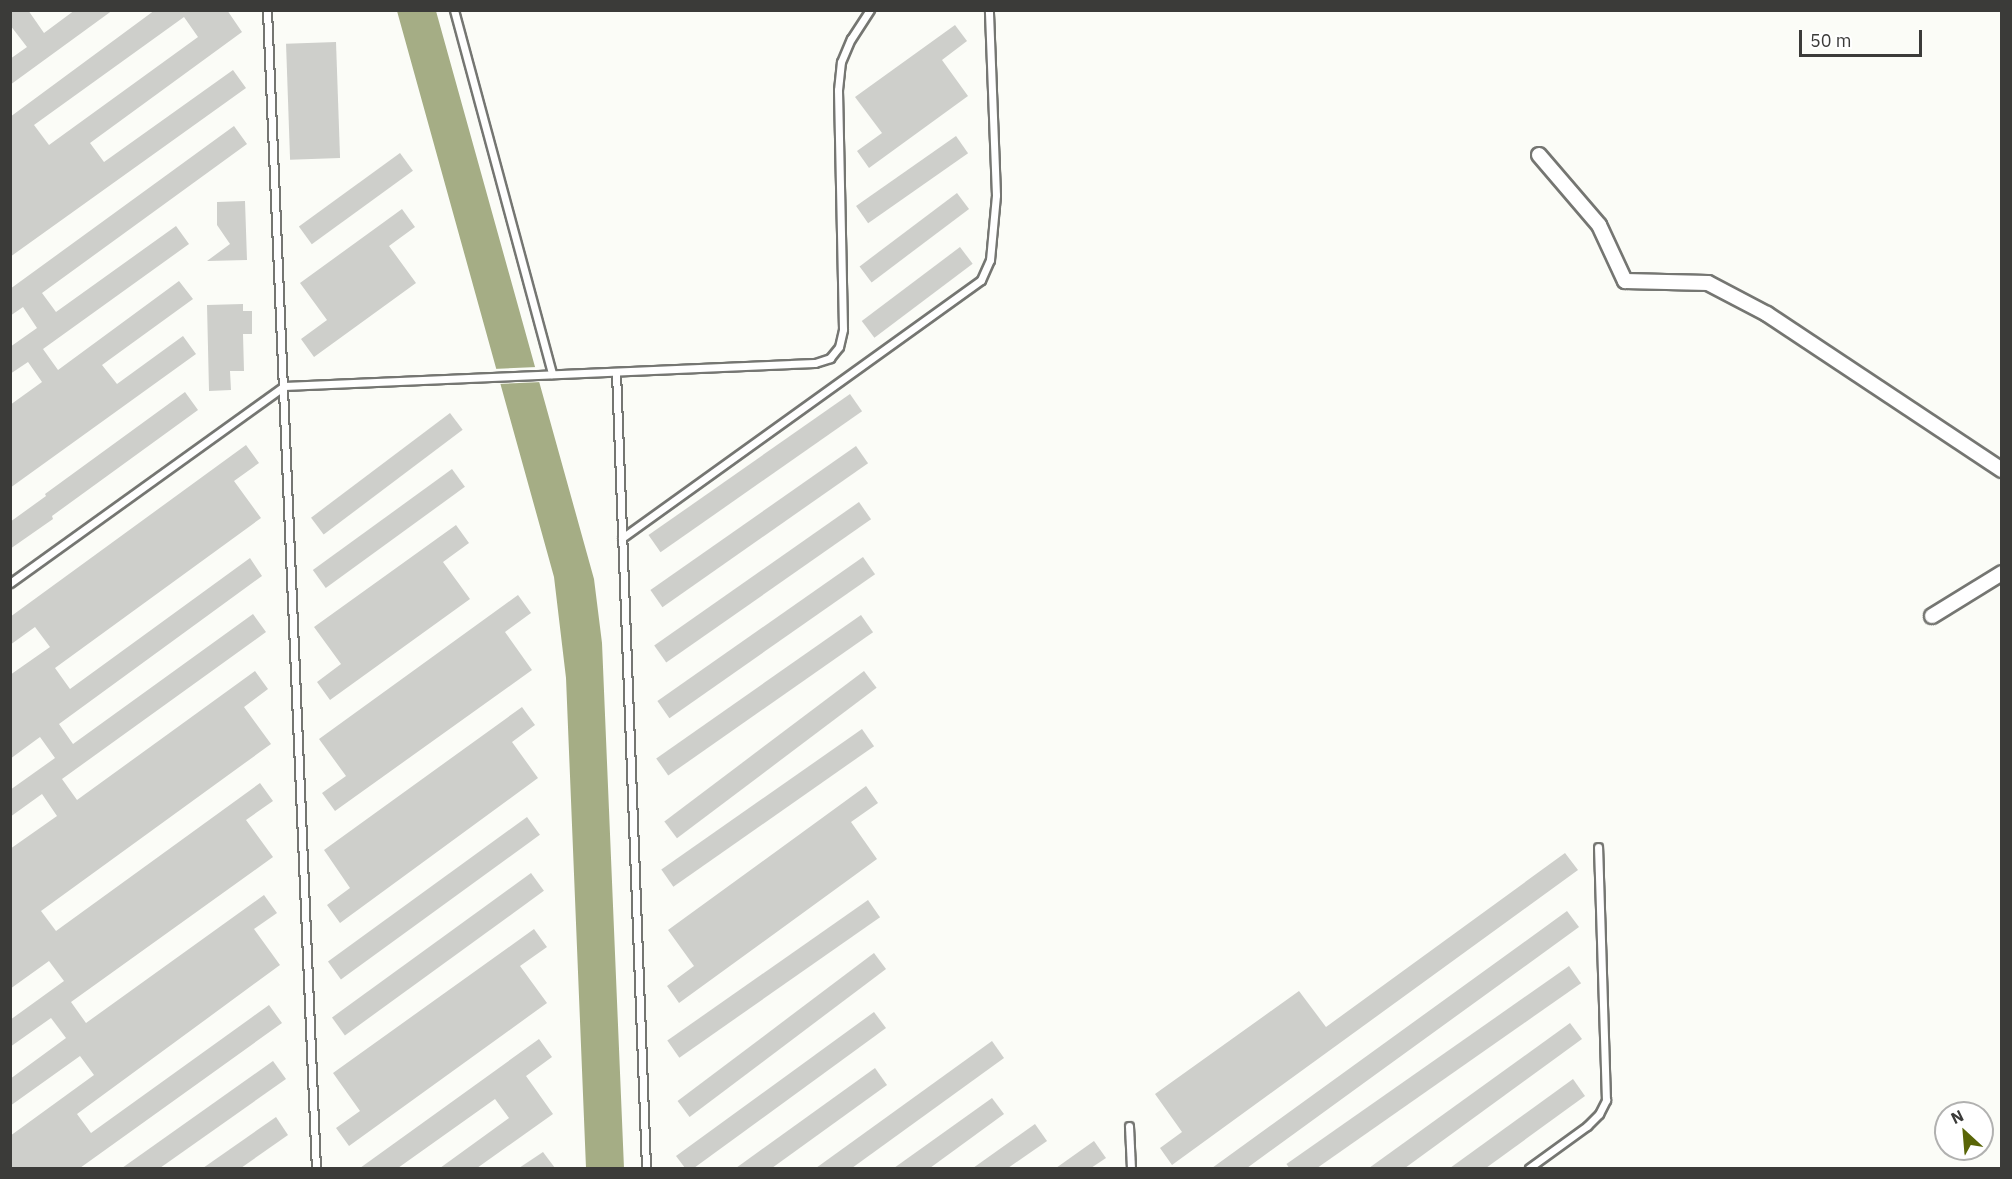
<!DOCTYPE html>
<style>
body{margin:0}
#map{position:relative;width:2012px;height:1179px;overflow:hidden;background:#fbfcf7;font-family:"IBM Plex Sans",sans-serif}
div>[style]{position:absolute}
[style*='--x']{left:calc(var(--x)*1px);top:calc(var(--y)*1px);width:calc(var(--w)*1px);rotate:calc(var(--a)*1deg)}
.water>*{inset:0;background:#a5ad85}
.pier>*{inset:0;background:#fbfcf7}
.building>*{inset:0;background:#cecfcb;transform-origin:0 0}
.roads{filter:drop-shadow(2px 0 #757672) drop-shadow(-2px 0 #757672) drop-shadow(0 2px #757672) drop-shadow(0 -2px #757672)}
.service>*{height:7px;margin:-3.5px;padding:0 3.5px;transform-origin:3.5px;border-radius:3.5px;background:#fff}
.minor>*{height:14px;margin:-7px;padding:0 7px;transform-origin:7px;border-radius:7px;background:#fff}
span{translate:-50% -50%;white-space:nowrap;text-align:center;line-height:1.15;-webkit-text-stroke:4.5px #fff;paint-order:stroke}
.frame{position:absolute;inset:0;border:12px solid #3b3b39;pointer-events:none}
.north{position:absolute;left:1934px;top:1101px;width:60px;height:60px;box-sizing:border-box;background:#fff;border:2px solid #b1b1b0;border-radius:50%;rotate:334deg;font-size:16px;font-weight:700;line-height:24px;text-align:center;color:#3b3b39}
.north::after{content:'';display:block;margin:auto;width:21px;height:27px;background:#596507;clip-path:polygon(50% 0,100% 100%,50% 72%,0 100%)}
.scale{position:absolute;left:1799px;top:30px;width:123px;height:27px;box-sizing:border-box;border:3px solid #3b3b39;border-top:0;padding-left:8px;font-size:18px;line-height:21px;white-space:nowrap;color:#3b3b39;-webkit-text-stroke:4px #fff;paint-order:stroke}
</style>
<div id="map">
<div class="water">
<i style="clip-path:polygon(397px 11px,436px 11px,594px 579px,602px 643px,624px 1168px,586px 1168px,566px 678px,554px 577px)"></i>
</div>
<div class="pier">
<i style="clip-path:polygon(537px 367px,542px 382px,498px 384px,493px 369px)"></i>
</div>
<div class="building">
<i style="clip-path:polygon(10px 10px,28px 10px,44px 33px,75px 10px,113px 10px,10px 85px,10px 59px,27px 47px,10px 25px)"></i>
<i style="clip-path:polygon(evenodd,155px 10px,227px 10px,242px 32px,90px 143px,104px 162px,233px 70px,246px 88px,10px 257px,10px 117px,155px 10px,184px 17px,198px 37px,49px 145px,34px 125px,184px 17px)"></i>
<i style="clip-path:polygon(955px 25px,967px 41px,942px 60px,968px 96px,869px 168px,857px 151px,882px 133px,855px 97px)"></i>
<i style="left:336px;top:42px;width:116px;height:50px;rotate:88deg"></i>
<i style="clip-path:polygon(234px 126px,247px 144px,42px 293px,56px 312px,176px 226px,189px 244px,43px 349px,58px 370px,179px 281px,193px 299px,102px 365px,117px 384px,183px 336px,196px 354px,10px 488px,10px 405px,42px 382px,28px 362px,10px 374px,10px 347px,37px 328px,23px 307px,10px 316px,10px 289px)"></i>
<i style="left:956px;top:136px;width:21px;height:122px;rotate:55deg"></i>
<i style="left:400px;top:153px;width:22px;height:125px;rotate:54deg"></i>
<i style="left:957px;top:193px;width:20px;height:122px;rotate:53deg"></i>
<i style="clip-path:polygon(245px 201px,247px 260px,207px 261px,230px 244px,217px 225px,217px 202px)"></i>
<i style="clip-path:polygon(402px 209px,415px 227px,389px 246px,416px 283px,314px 357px,301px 339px,327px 320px,300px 283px)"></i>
<i style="left:960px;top:247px;width:21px;height:123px;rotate:53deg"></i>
<i style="clip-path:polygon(243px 304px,243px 311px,252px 311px,252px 334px,243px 334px,244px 371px,230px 371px,231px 390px,209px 391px,207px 305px)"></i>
<i style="clip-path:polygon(185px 392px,198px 410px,52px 516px,53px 519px,10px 549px,10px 522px,46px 496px,45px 494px)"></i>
<i style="left:850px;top:394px;width:21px;height:246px;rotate:55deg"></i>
<i style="left:450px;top:413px;width:21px;height:174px;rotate:53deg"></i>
<i style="clip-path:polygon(246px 445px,259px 463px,234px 481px,261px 518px,55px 668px,70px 689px,250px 558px,262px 576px,59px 724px,73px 744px,253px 614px,266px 632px,62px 779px,77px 800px,255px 671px,268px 689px,244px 707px,271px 744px,41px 911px,56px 931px,260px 783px,273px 801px,246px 820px,273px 857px,71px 1002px,86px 1023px,264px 895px,277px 913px,254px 929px,280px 965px,77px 1114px,91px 1133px,269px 1005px,282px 1023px,80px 1168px,10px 1168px,10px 1136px,94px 1075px,80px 1056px,10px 1106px,10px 1079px,66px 1038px,51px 1018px,10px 1047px,10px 1020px,64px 981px,49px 961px,10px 989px,10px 849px,57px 816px,42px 794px,10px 817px,10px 790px,55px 758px,40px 737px,10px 759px,10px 675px,50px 647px,35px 627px,10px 645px,10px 617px)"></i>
<i style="left:856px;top:446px;width:21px;height:251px;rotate:55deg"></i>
<i style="left:452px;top:469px;width:22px;height:172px;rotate:54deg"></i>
<i style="left:859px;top:502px;width:21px;height:250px;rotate:55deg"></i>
<i style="clip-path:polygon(456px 525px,469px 543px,443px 562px,470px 599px,330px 700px,317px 682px,341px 664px,314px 627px)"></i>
<i style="left:863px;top:557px;width:21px;height:251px;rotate:55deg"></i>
<i style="clip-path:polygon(518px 595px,531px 613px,505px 632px,532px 670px,335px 811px,322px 793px,346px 776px,319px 739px)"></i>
<i style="left:861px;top:615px;width:21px;height:250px;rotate:55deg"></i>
<i style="left:864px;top:671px;width:21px;height:250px;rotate:53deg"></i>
<i style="clip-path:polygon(522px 707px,535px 725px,512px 742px,538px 778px,340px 923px,327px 905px,350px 888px,324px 850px)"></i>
<i style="left:862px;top:729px;width:21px;height:245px;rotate:55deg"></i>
<i style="clip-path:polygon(866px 786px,878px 803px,851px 822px,877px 859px,679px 1003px,667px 986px,694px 966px,668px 930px)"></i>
<i style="left:527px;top:817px;width:22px;height:246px;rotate:54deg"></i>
<i style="clip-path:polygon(1565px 853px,1578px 870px,1172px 1165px,1160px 1148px,1182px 1132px,1155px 1094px,1299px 991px,1326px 1027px)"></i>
<i style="left:531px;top:873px;width:22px;height:246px;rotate:54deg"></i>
<i style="left:868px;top:900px;width:21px;height:245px;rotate:55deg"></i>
<i style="clip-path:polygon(1567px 911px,1579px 927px,1368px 1080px,1247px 1168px,1212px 1168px)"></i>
<i style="clip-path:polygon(534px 929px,547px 947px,520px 966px,547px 1003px,349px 1146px,336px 1128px,360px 1111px,333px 1073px)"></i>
<i style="left:874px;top:953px;width:20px;height:246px;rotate:53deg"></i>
<i style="left:1569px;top:966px;width:21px;height:345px;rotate:55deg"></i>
<i style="clip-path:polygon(874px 1012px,886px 1028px,694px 1168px,685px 1168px,676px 1156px)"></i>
<i style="clip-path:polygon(1570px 1023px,1582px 1039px,1405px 1168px,1369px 1168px)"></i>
<i style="clip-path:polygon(539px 1039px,552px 1057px,526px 1076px,553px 1114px,477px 1168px,440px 1168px,509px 1118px,495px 1099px,398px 1168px,360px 1168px)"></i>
<i style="clip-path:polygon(992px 1041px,1004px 1058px,852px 1168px,816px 1168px)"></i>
<i style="clip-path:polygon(273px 1061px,286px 1079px,160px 1168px,122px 1168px)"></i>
<i style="clip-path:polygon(875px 1068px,887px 1085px,772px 1168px,736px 1168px)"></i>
<i style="clip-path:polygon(1573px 1079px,1585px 1096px,1486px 1168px,1450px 1168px)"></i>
<i style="clip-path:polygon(992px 1098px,1004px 1114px,930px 1168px,894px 1168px)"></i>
<i style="clip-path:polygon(276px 1117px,288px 1135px,241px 1168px,203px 1168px)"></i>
<i style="clip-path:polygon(1035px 1124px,1047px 1141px,1008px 1168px,973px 1168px)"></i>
<i style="clip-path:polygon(1094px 1141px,1106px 1158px,1091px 1168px,1056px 1168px)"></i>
<i style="clip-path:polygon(543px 1152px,555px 1168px,519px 1168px)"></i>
</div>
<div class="roads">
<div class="service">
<i style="--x:267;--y:10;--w:1159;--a:87.58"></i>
<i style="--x:454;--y:10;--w:377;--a:74.9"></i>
<i style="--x:616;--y:372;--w:797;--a:87.84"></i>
<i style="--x:622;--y:538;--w:442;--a:-35.7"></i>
<i style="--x:981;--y:280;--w:22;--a:-66"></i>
<i style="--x:990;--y:260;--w:65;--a:-84.7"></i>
<i style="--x:996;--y:195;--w:185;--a:-92.2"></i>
<i style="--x:10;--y:583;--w:337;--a:-35.7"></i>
<i style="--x:284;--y:386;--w:531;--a:-2.48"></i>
<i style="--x:815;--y:363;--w:16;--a:-18"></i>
<i style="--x:830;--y:358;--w:14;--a:-51"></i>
<i style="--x:839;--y:347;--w:18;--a:-77"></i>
<i style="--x:843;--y:329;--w:239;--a:-91.2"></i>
<i style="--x:838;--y:90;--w:28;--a:-84"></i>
<i style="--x:841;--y:62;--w:25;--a:-67"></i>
<i style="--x:851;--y:39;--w:35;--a:-57"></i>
<i style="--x:1129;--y:1126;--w:42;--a:87.3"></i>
<i style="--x:1529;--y:1168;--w:72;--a:-35.9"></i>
<i style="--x:1587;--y:1126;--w:17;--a:-45"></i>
<i style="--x:1599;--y:1114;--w:16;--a:-63"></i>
<i style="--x:1606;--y:1100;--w:253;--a:-91.8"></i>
</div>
<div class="minor">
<i style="--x:1539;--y:155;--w:92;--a:49.4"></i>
<i style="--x:1599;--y:225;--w:62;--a:65.1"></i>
<i style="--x:1625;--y:281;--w:83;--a:1.4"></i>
<i style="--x:1708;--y:283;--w:67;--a:27.7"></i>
<i style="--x:1767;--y:314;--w:282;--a:33.6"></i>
<i style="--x:1932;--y:616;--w:82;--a:-31.6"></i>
</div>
</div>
<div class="frame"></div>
<div class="north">N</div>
<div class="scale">50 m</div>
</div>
